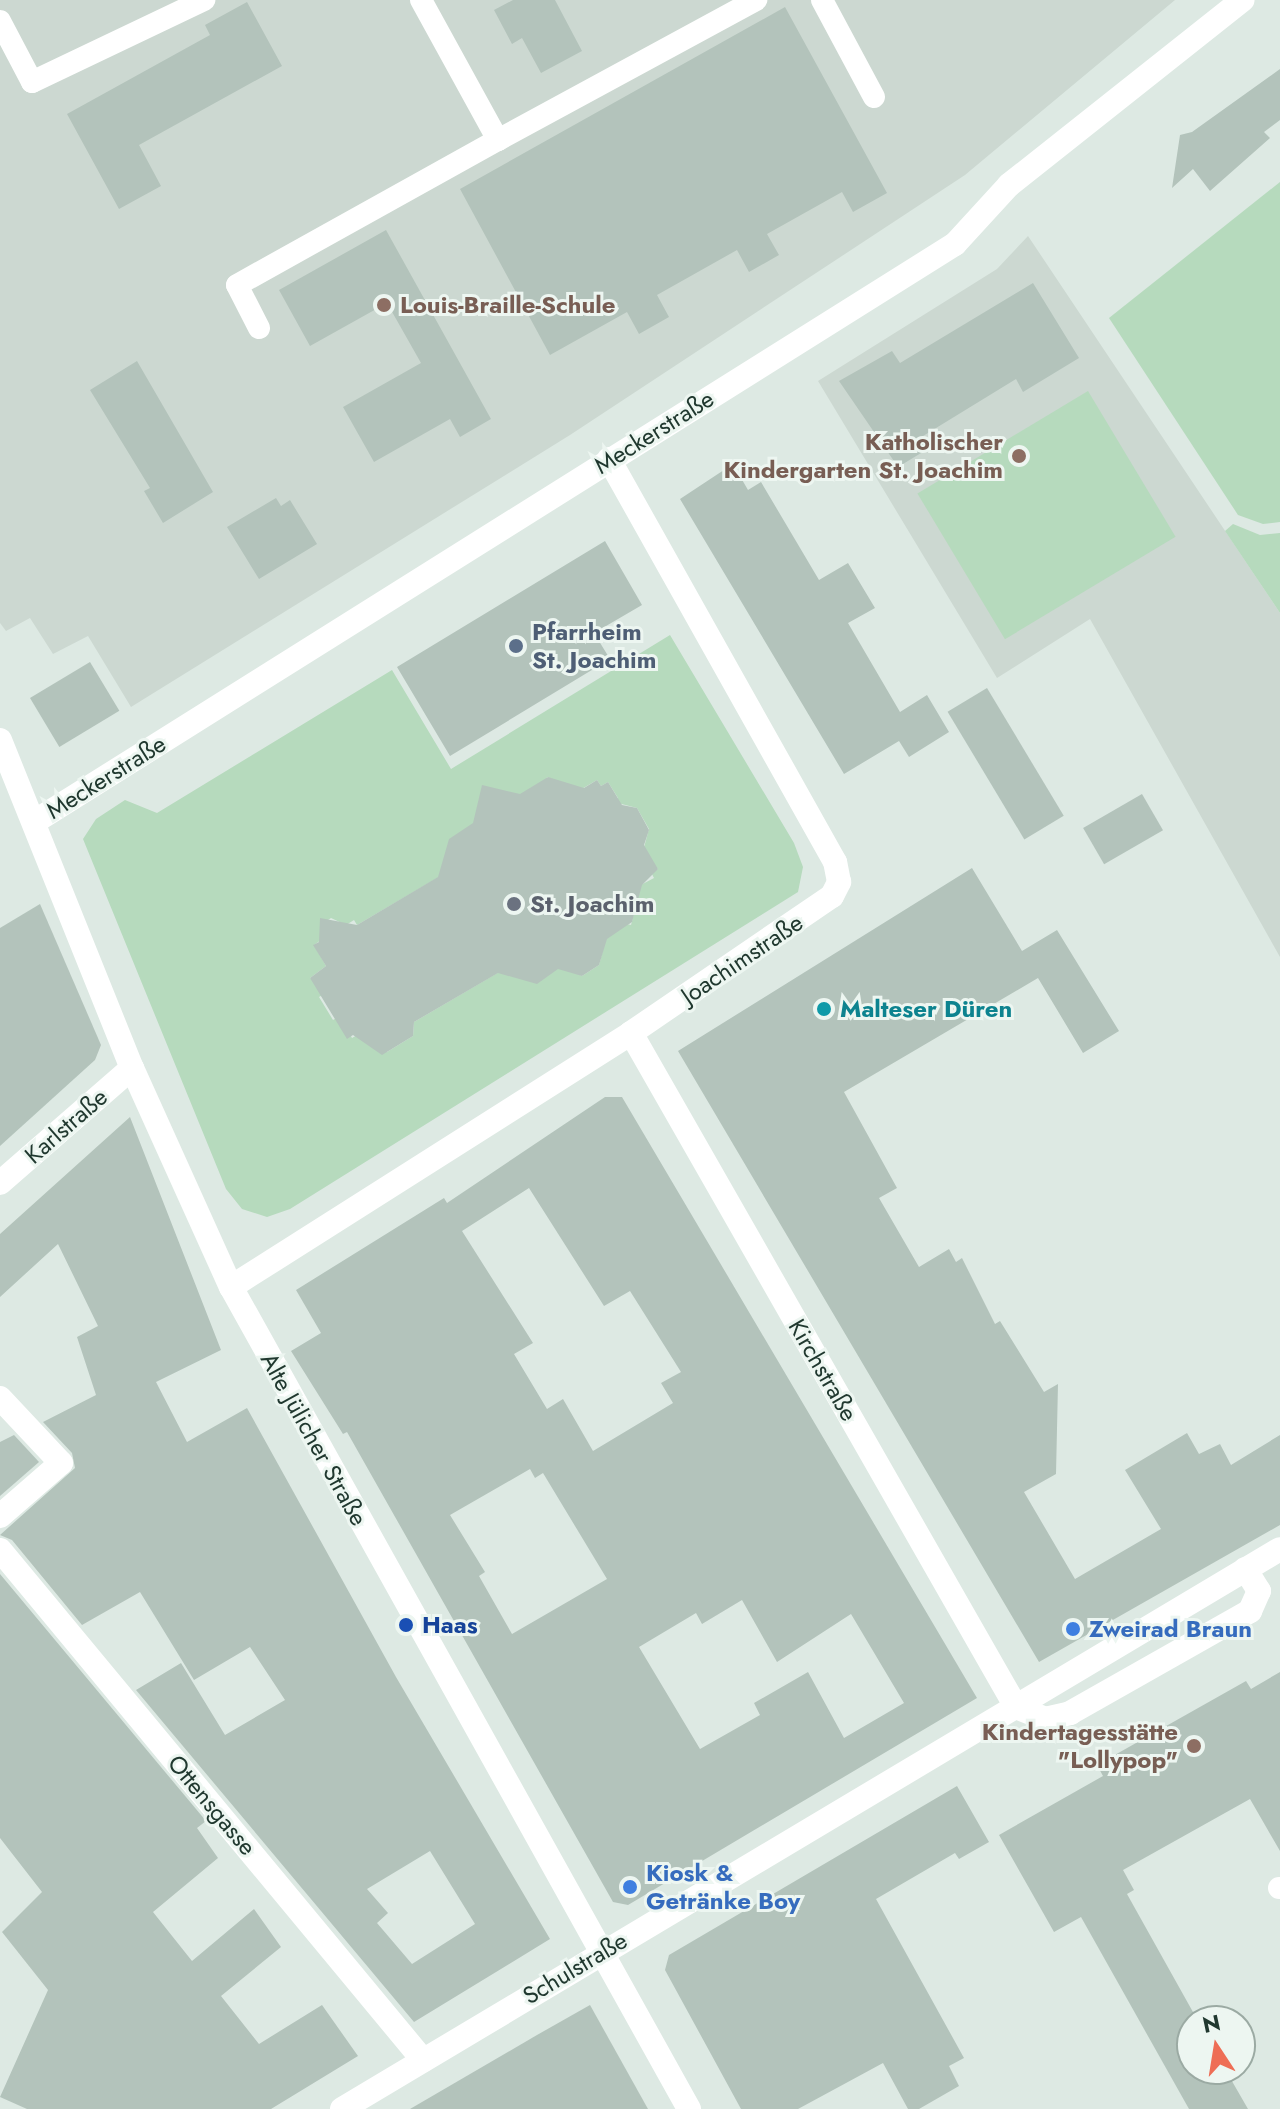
<!DOCTYPE html>
<meta charset="utf-8">
<style>
body{margin:0}
#map{position:relative;width:1280px;height:2109px;overflow:hidden;background:#dde9e3;font-family:Jost,sans-serif}
div>[style]{position:absolute}
[style*='--x']{left:calc(var(--x)*1px);top:calc(var(--y)*1px);width:calc(var(--w)*1px);rotate:calc(var(--a)*1deg)}
.built>*{inset:0;background:#ccd8d1}
.green>*{inset:0;background:#b6dabd;transform-origin:0 0}
.building>*{inset:0;background:#b3c3bb;transform-origin:0 0}
.lane>*{height:22px;margin:-11px;padding:0 11px;transform-origin:11px;border-radius:11px;background:#fff}
.street>*{height:24px;margin:-12px;padding:0 12px;transform-origin:12px;border-radius:12px;background:#fff}
.dots>*{width:22px;height:22px;translate:-50% -50%;box-sizing:border-box;border:4px solid #edf6f1;border-radius:50%}
span{translate:-50% -50%;white-space:nowrap;text-align:center;line-height:1.15;-webkit-text-stroke:6px #edf6f1;paint-order:stroke}
.education-label{font-size:24px;color:#785e54;font-weight:700}
.left{translate:0 -50%;text-align:left}
.right{translate:-100% -50%;text-align:right}
.street-label{font-size:24px;color:#20382f}
.service-label{font-size:24px;color:#4e5e75;font-weight:700}
.worship-label{font-size:24px;color:#5b616d;font-weight:700}
.culture-label{font-size:24px;color:#0d838f;font-weight:700}
.transit-label{font-size:24px;color:#164399;font-weight:700}
.shop-label{font-size:24px;color:#366cbe;font-weight:700}
.north{position:absolute;left:1176px;top:2005px;width:80px;height:80px;box-sizing:border-box;background:#edf6f1;border:2px solid #9baaa3;border-radius:50%;rotate:348deg;font-size:22px;font-weight:700;line-height:32px;text-align:center;color:#20382f}
.north::after{content:'';display:block;margin:auto;width:28px;height:36px;background:#ee6e56;clip-path:polygon(50% 0,100% 100%,50% 72%,0 100%)}
</style>
<div id="map">
<div class="built">
<i style="clip-path:polygon(0 0,1175px 0,965px 175px,570px 435px,131px 707px,88px 636px,53px 654px,30px 618px,6px 631px,0 623px)"></i>
<i style="clip-path:polygon(1028px 236px,1280px 613px,1280px 957px,1090px 619px,997px 678px,818px 381px,997px 269px)"></i>
</div>
<div class="green">
<i style="clip-path:polygon(1280px 182px,1280px 522px,1263px 524px,1238px 515px,1109px 318px)"></i>
<i style="left:1088px;top:391px;width:170px;height:199px;rotate:59deg"></i>
<i style="clip-path:polygon(1233px 524px,1260px 535px,1280px 533px,1280px 613px,1225px 531px)"></i>
<i style="clip-path:polygon(evenodd,670px 635px,794px 843px,803px 867px,798px 892px,290px 1209px,267px 1217px,242px 1209px,226px 1189px,83px 839px,96px 819px,125px 800px,157px 813px,392px 670px,451px 769px,670px 635px,547px 777px,580px 790px,597px 780px,601px 786px,608px 782px,618px 798px,614px 802px,637px 808px,649px 829px,643px 851px,658px 869px,651px 872px,654px 878px,635px 888px,640px 890px,631px 925px,618px 922px,599px 944px,603px 950px,599px 965px,582px 976px,562px 966px,501px 971px,414px 1022px,413px 1036px,387px 1052px,364px 1031px,352px 1038px,340px 1016px,333px 1020px,319px 997px,326px 993px,310px 978px,326px 966px,314px 945px,321px 940px,322px 924px,331px 918px,346px 925px,354px 920px,357px 925px,444px 874px,478px 820px,479px 798px,494px 789px,515px 797px,544px 791px,547px 777px)"></i>
</div>
<div class="building">
<i style="clip-path:polygon(513px 0,555px 0,582px 51px,541px 73px,522px 38px,512px 44px,494px 10px)"></i>
<i style="clip-path:polygon(247px 2px,282px 66px,139px 145px,161px 186px,119px 209px,67px 114px,210px 35px,205px 25px)"></i>
<i style="clip-path:polygon(785px 7px,887px 193px,853px 212px,842px 192px,767px 234px,779px 255px,749px 272px,737px 250px,657px 295px,669px 317px,639px 334px,627px 312px,550px 355px,460px 189px)"></i>
<i style="clip-path:polygon(1280px 69px,1280px 120px,1264px 132px,1270px 138px,1210px 191px,1193px 169px,1172px 188px,1180px 135px,1192px 132px)"></i>
<i style="clip-path:polygon(386px 230px,491px 419px,460px 437px,450px 419px,374px 462px,343px 407px,421px 363px,387px 303px,310px 346px,279px 290px)"></i>
<i style="clip-path:polygon(1033px 283px,1079px 358px,1023px 392px,1016px 379px,923px 436px,931px 447px,898px 467px,839px 381px,892px 351px,900px 363px)"></i>
<i style="clip-path:polygon(137px 361px,213px 492px,163px 523px,144px 491px,150px 488px,90px 390px)"></i>
<i style="clip-path:polygon(733px 464px,748px 490px,761px 482px,819px 580px,848px 563px,875px 608px,848px 623px,900px 712px,927px 695px,949px 732px,909px 757px,899px 741px,844px 774px,680px 499px)"></i>
<i style="clip-path:polygon(276px 498px,281px 506px,290px 500px,317px 544px,259px 579px,227px 527px)"></i>
<i style="clip-path:polygon(605px 541px,642px 605px,594px 633px,610px 659px,450px 756px,397px 667px)"></i>
<i style="left:90px;top:662px;width:57px;height:70px;rotate:59deg"></i>
<i style="left:987px;top:688px;width:149px;height:46px;rotate:59deg"></i>
<i style="clip-path:polygon(548px 777px,584px 788px,597px 780px,601px 786px,608px 782px,622px 805px,637px 808px,649px 830px,644px 845px,658px 869px,642px 885px,632px 922px,607px 939px,599px 965px,582px 976px,558px 969px,537px 984px,498px 973px,414px 1022px,413px 1036px,382px 1055px,353px 1035px,347px 1039px,310px 978px,326px 966px,313px 945px,319px 942px,320px 918px,357px 925px,438px 877px,449px 839px,473px 823px,482px 785px,520px 794px)"></i>
<i style="left:1142px;top:794px;width:42px;height:68px;rotate:60deg"></i>
<i style="clip-path:polygon(972px 868px,1022px 951px,1057px 930px,1119px 1031px,1083px 1053px,1038px 978px,844px 1092px,897px 1188px,879px 1198px,919px 1267px,949px 1249px,956px 1262px,962px 1258px,995px 1324px,1000px 1321px,1044px 1392px,1058px 1384px,1056px 1474px,1024px 1492px,1075px 1579px,1161px 1529px,1125px 1470px,1187px 1433px,1199px 1454px,1220px 1444px,1231px 1465px,1280px 1435px,1280px 1525px,1039px 1662px,678px 1051px)"></i>
<i style="clip-path:polygon(40px 904px,101px 1045px,95px 1060px,0 1146px,0 928px)"></i>
<i style="clip-path:polygon(evenodd,605px 1097px,622px 1097px,977px 1698px,628px 1905px,613px 1902px,347px 1432px,343px 1434px,291px 1351px,321px 1333px,296px 1290px,444px 1198px,447px 1203px,605px 1097px,529px 1188px,604px 1306px,630px 1291px,681px 1372px,661px 1383px,673px 1403px,593px 1451px,563px 1399px,547px 1409px,514px 1354px,533px 1343px,462px 1231px,529px 1188px,605px 1097px,530px 1469px,535px 1478px,543px 1473px,607px 1579px,512px 1634px,479px 1576px,485px 1572px,450px 1515px,530px 1469px,605px 1097px,742px 1600px,777px 1662px,851px 1614px,904px 1703px,844px 1738px,808px 1672px,754px 1703px,760px 1715px,700px 1749px,639px 1647px,696px 1613px,702px 1624px,742px 1600px)"></i>
<i style="clip-path:polygon(evenodd,130px 1117px,221px 1350px,156px 1382px,187px 1442px,247px 1408px,396px 1677px,550px 1939px,414px 2022px,136px 1690px,181px 1663px,225px 1735px,285px 1700px,250px 1647px,194px 1680px,140px 1592px,82px 1625px,12px 1540px,0 1535px,75px 1468px,72px 1453px,43px 1422px,96px 1395px,77px 1337px,98px 1326px,58px 1244px,0 1297px,0 1234px,130px 1117px,430px 1851px,475px 1924px,412px 1964px,377px 1923px,388px 1913px,367px 1889px,430px 1851px)"></i>
<i style="clip-path:polygon(14px 1435px,39px 1462px,0 1496px,0 1442px)"></i>
<i style="clip-path:polygon(0 1574px,206px 1821px,197px 1828px,218px 1858px,153px 1912px,192px 1961px,254px 1909px,281px 1947px,221px 1996px,259px 2044px,322px 2005px,358px 2056px,271px 2109px,27px 2109px,0 2097px,48px 1990px,2px 1932px,42px 1892px,0 1838px)"></i>
<i style="clip-path:polygon(1280px 1672px,1280px 1851px,1250px 1799px,1123px 1870px,1134px 1890px,1127px 1894px,1198px 2021px,1192px 2021px,1192px 2069px,1225px 2069px,1248px 2109px,1189px 2109px,1081px 1917px,1054px 1932px,999px 1835px,1103px 1776px,1097px 1765px,1246px 1681px,1251px 1689px)"></i>
<i style="clip-path:polygon(957px 1786px,989px 1842px,959px 1859px,955px 1853px,876px 1899px,964px 2058px,949px 2066px,959px 2086px,919px 2109px,908px 2109px,883px 2063px,798px 2109px,741px 2109px,665px 1970px,669px 1955px)"></i>
<i style="clip-path:polygon(590px 2005px,648px 2109px,410px 2109px,537px 2035px)"></i>
</div>
<div class="lane">
<i style="--x:421;--y:0;--w:160;--a:61.2"></i>
<i style="--x:498;--y:140;--w:294;--a:-28.5"></i>
<i style="--x:822;--y:0;--w:110;--a:61.8"></i>
<i style="--x:0;--y:21;--w:69;--a:62.3"></i>
<i style="--x:32;--y:82;--w:191;--a:-25.5"></i>
<i style="--x:259;--y:328;--w:48;--a:-117.1"></i>
<i style="--x:237;--y:285;--w:299;--a:-29.1"></i>
<i style="--x:1279;--y:1888;--w:1;--a:0"></i>
</div>
<div class="street">
<i style="--x:0;--y:740;--w:354;--a:68.1"></i>
<i style="--x:132;--y:1068;--w:240;--a:65.7"></i>
<i style="--x:231;--y:1287;--w:941;--a:60.87"></i>
<i style="--x:34;--y:822;--w:1087;--a:-32.11"></i>
<i style="--x:955;--y:244;--w:80;--a:-47.5"></i>
<i style="--x:1009;--y:185;--w:298;--a:-38.4"></i>
<i style="--x:631;--y:1033;--w:776;--a:60.26"></i>
<i style="--x:0;--y:1183;--w:175;--a:-41.1"></i>
<i style="--x:231;--y:1287;--w:474;--a:-32.4"></i>
<i style="--x:631;--y:1033;--w:243;--a:-34.3"></i>
<i style="--x:832;--y:896;--w:16;--a:-63"></i>
<i style="--x:839;--y:882;--w:20;--a:-101"></i>
<i style="--x:835;--y:862;--w:462;--a:-119.3"></i>
<i style="--x:0;--y:1398;--w:89;--a:46.8"></i>
<i style="--x:61;--y:1463;--w:81;--a:139"></i>
<i style="--x:0;--y:1550;--w:663;--a:50.33"></i>
<i style="--x:1016;--y:1707;--w:31;--a:22"></i>
<i style="--x:1045;--y:1719;--w:26;--a:-13"></i>
<i style="--x:1070;--y:1713;--w:207;--a:-29.5"></i>
<i style="--x:1250;--y:1611;--w:22;--a:-66"></i>
<i style="--x:1259;--y:1591;--w:26;--a:-122"></i>
<i style="--x:342;--y:2109;--w:1092;--a:-30.84"></i>
</div>
<div class="dots">
<i style="left:384px;top:305px;background:#8d6e63"></i>
<i style="left:1019px;top:456px;background:#8d6e63"></i>
<i style="left:516px;top:646px;background:#5c6f8a"></i>
<i style="left:514px;top:904px;background:#6b7280"></i>
<i style="left:824px;top:1009px;background:#0f9aa8"></i>
<i style="left:406px;top:1625px;background:#1a4fb4"></i>
<i style="left:1073px;top:1629px;background:#3f7fe0"></i>
<i style="left:1194px;top:1746px;background:#8d6e63"></i>
<i style="left:630px;top:1887px;background:#3f7fe0"></i>
</div>
<div class="education-label">
<span class="left" style="left:400px;top:305px">Louis-Braille-Schule</span>
<span class="right" style="left:1003px;top:456px">Katholischer<br>Kindergarten St. Joachim</span>
<span class="right" style="left:1178px;top:1746px">Kindertagesstätte<br>"Lollypop"</span>
</div>
<div class="street-label">
<span style="left:654px;top:432px;rotate:-32deg">Meckerstraße</span>
<span style="left:106px;top:777px;rotate:-32deg">Meckerstraße</span>
<span style="left:742px;top:959px;rotate:-34deg">Joachimstraße</span>
<span style="left:66px;top:1126px;rotate:-41deg">Karlstraße</span>
<span style="left:823px;top:1370px;rotate:60deg">Kirchstraße</span>
<span style="left:314px;top:1439px;rotate:61deg">Alte Jülicher Straße</span>
<span style="left:212px;top:1805px;rotate:50deg">Ottensgasse</span>
<span style="left:575px;top:1968px;rotate:-31deg">Schulstraße</span>
</div>
<div class="service-label">
<span class="left" style="left:532px;top:646px">Pfarrheim<br>St. Joachim</span>
</div>
<div class="worship-label">
<span class="left" style="left:530px;top:904px">St. Joachim</span>
</div>
<div class="culture-label">
<span class="left" style="left:840px;top:1009px">Malteser Düren</span>
</div>
<div class="transit-label">
<span class="left" style="left:422px;top:1625px">Haas</span>
</div>
<div class="shop-label">
<span class="left" style="left:1089px;top:1629px">Zweirad Braun</span>
<span class="left" style="left:646px;top:1887px">Kiosk &amp;<br>Getränke Boy</span>
</div>
<div class="north">N</div>
</div>
